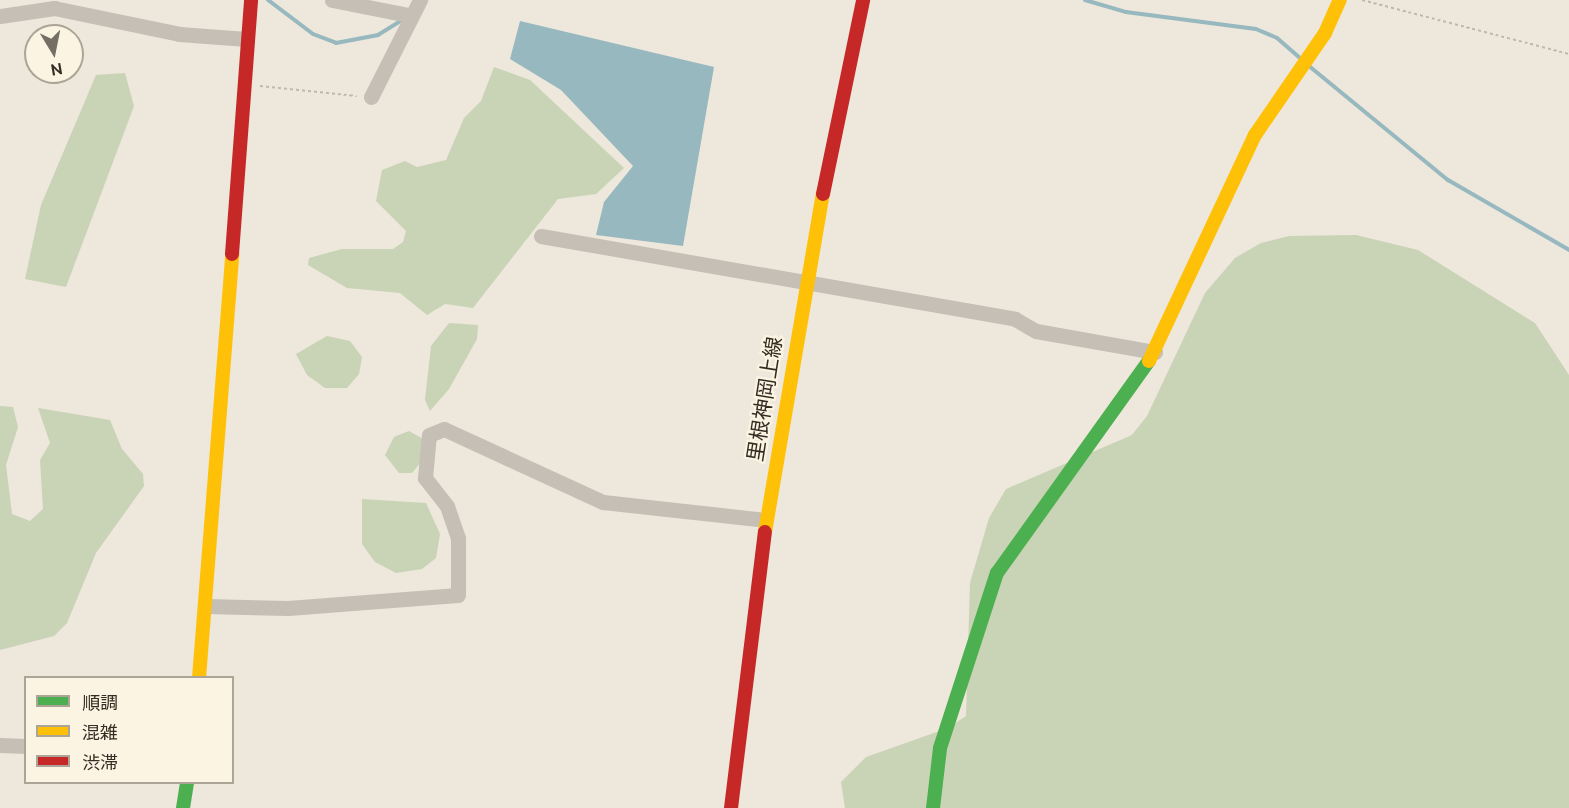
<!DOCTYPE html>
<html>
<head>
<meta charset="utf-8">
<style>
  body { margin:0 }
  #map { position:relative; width:1569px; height:808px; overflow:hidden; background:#ede7dc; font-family:Ubuntu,"Noto Sans JP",sans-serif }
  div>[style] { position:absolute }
  .green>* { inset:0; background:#c9d3b5 }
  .water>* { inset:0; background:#97b8bf }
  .stream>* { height:4px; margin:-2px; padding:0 2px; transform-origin:2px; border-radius:2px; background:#97b8bf }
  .path>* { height:2px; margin-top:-1px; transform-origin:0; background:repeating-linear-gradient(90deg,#beb8ae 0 3px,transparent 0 6px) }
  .street>* { height:15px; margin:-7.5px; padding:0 7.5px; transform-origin:7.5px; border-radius:7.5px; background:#c5bfb6 }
  .fast>* { height:14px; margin:-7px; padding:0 7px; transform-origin:7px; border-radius:7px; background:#4caf50 }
  .slow>* { height:14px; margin:-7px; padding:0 7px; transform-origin:7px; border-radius:7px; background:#ffc107 }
  .jam>* { height:14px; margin:-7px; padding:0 7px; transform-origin:7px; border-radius:7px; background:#c62828 }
  span { translate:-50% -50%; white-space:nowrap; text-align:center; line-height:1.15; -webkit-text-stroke:4.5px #fbf4e2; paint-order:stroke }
  .street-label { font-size:21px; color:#352d24 }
  .legend { position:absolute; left:24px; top:676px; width:210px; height:108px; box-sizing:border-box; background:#fbf4e2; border:2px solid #aca496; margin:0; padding:8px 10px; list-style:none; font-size:18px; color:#352d24 }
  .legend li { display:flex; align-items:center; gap:12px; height:30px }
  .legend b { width:30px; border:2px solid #aca496 }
  .north { position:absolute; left:24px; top:24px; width:60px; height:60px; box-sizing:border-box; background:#fbf4e2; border:2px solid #aca496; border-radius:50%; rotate:170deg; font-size:16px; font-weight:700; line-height:24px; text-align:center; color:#352d24 }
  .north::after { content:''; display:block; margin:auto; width:21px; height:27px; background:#756e64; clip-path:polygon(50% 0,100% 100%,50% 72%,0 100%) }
</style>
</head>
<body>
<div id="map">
  <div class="green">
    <div style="clip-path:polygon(494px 67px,530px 80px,624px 168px,596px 194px,558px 199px,473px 308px,445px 304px,427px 315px,400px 293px,347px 288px,308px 265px,309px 258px,342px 249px,393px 249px,403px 242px,406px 231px,376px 201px,382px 170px,405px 161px,417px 167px,446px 160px,464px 118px,481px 101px)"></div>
    <div style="clip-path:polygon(125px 73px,134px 106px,66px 287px,25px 279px,41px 205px,96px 75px)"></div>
    <div style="clip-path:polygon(1356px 235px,1418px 250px,1535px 323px,1569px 375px,1569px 808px,845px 808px,841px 782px,866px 757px,948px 728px,966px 716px,970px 583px,989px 518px,1006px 489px,1132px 435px,1147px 416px,1205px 293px,1235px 258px,1261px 243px,1289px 236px)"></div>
    <div style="clip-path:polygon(449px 323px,478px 325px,477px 339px,449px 389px,430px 411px,425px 400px,431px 346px)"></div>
    <div style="clip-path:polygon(327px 336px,350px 341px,362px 357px,359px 374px,347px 388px,325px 388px,307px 375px,296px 354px)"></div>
    <div style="clip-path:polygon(0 406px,13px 407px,18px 427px,6px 465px,12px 514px,30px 521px,43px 509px,40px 460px,50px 443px,38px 408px,110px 420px,122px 449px,143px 474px,144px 486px,96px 553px,67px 623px,54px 636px,0 650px)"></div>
    <div style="clip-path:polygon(409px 431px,423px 439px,429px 452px,412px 473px,399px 473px,385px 455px,394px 437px)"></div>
    <div style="clip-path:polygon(362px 499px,426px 503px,440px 534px,436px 558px,422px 569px,396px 573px,375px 562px,362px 544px)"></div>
  </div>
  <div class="water">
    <div style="clip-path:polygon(520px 21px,714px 67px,683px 246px,596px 235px,604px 202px,633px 166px,561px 90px,510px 59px)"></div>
  </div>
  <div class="stream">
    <div style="left:268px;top:0;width:56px;rotate:37.1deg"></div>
    <div style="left:313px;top:34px;width:25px;rotate:21deg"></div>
    <div style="left:336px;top:43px;width:43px;rotate:-10.8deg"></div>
    <div style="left:378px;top:35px;width:31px;rotate:-32deg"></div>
    <div style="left:1085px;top:0;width:43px;rotate:16.3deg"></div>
    <div style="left:1126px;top:12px;width:131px;rotate:7.5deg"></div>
    <div style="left:1256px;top:29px;width:23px;rotate:23deg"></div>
    <div style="left:1277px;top:38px;width:32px;rotate:41deg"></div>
    <div style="left:1309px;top:66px;width:180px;rotate:39.4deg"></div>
    <div style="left:1448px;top:180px;width:140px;rotate:30deg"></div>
  </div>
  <div class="path">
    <div style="left:1362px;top:0;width:214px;rotate:14.6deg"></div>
    <div style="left:260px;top:86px;width:97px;rotate:5.9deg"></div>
  </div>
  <div class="street">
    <div style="left:332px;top:0;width:77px;rotate:11.2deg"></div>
    <div style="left:0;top:16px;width:55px;rotate:-8.4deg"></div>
    <div style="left:54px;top:8px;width:128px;rotate:11.7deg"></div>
    <div style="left:179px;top:34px;width:68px;rotate:4.2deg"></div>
    <div style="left:371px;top:97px;width:109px;rotate:-63.2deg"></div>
    <div style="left:541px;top:236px;width:481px;rotate:9.9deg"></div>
    <div style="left:1015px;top:319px;width:24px;rotate:30deg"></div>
    <div style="left:1036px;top:331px;width:121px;rotate:10deg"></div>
    <div style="left:206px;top:606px;width:82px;rotate:1.4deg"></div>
    <div style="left:288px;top:608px;width:170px;rotate:-4.4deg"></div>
    <div style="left:458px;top:595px;width:57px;rotate:-90deg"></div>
    <div style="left:458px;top:538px;width:34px;rotate:-109deg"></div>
    <div style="left:447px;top:506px;width:36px;rotate:-128deg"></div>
    <div style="left:425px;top:478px;width:43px;rotate:-84.7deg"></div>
    <div style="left:429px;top:435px;width:16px;rotate:-22deg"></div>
    <div style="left:444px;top:429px;width:175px;rotate:24.7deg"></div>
    <div style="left:603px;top:502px;width:164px;rotate:6.3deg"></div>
    <div style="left:0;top:745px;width:26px;rotate:2deg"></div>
  </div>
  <div class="fast">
    <div style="left:183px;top:808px;width:26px;rotate:-81deg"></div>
    <div style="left:933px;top:808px;width:60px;rotate:-83.3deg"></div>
    <div style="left:940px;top:748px;width:184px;rotate:-72deg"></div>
    <div style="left:997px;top:573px;width:261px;rotate:-54.4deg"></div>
  </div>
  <div class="slow">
    <div style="left:1149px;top:361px;width:250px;rotate:-64.9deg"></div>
    <div style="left:1255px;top:135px;width:124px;rotate:-55.5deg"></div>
    <div style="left:1325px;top:33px;width:36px;rotate:-66deg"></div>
    <div style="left:765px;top:532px;width:343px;rotate:-80.3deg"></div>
    <div style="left:199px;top:678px;width:425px;rotate:-85.5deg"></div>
  </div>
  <div class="jam">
    <div style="left:823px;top:194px;width:198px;rotate:-78.3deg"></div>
    <div style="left:232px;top:254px;width:255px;rotate:-85.7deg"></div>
    <div style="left:731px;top:808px;width:278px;rotate:-83deg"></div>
  </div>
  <div class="street-label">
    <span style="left:764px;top:399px;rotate:-81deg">里根神岡上線</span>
  </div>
  <ul class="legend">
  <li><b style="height:8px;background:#4caf50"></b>順調</li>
  <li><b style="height:8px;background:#ffc107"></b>混雑</li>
  <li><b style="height:8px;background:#c62828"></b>渋滞</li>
  </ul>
  <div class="north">N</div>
</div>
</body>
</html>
